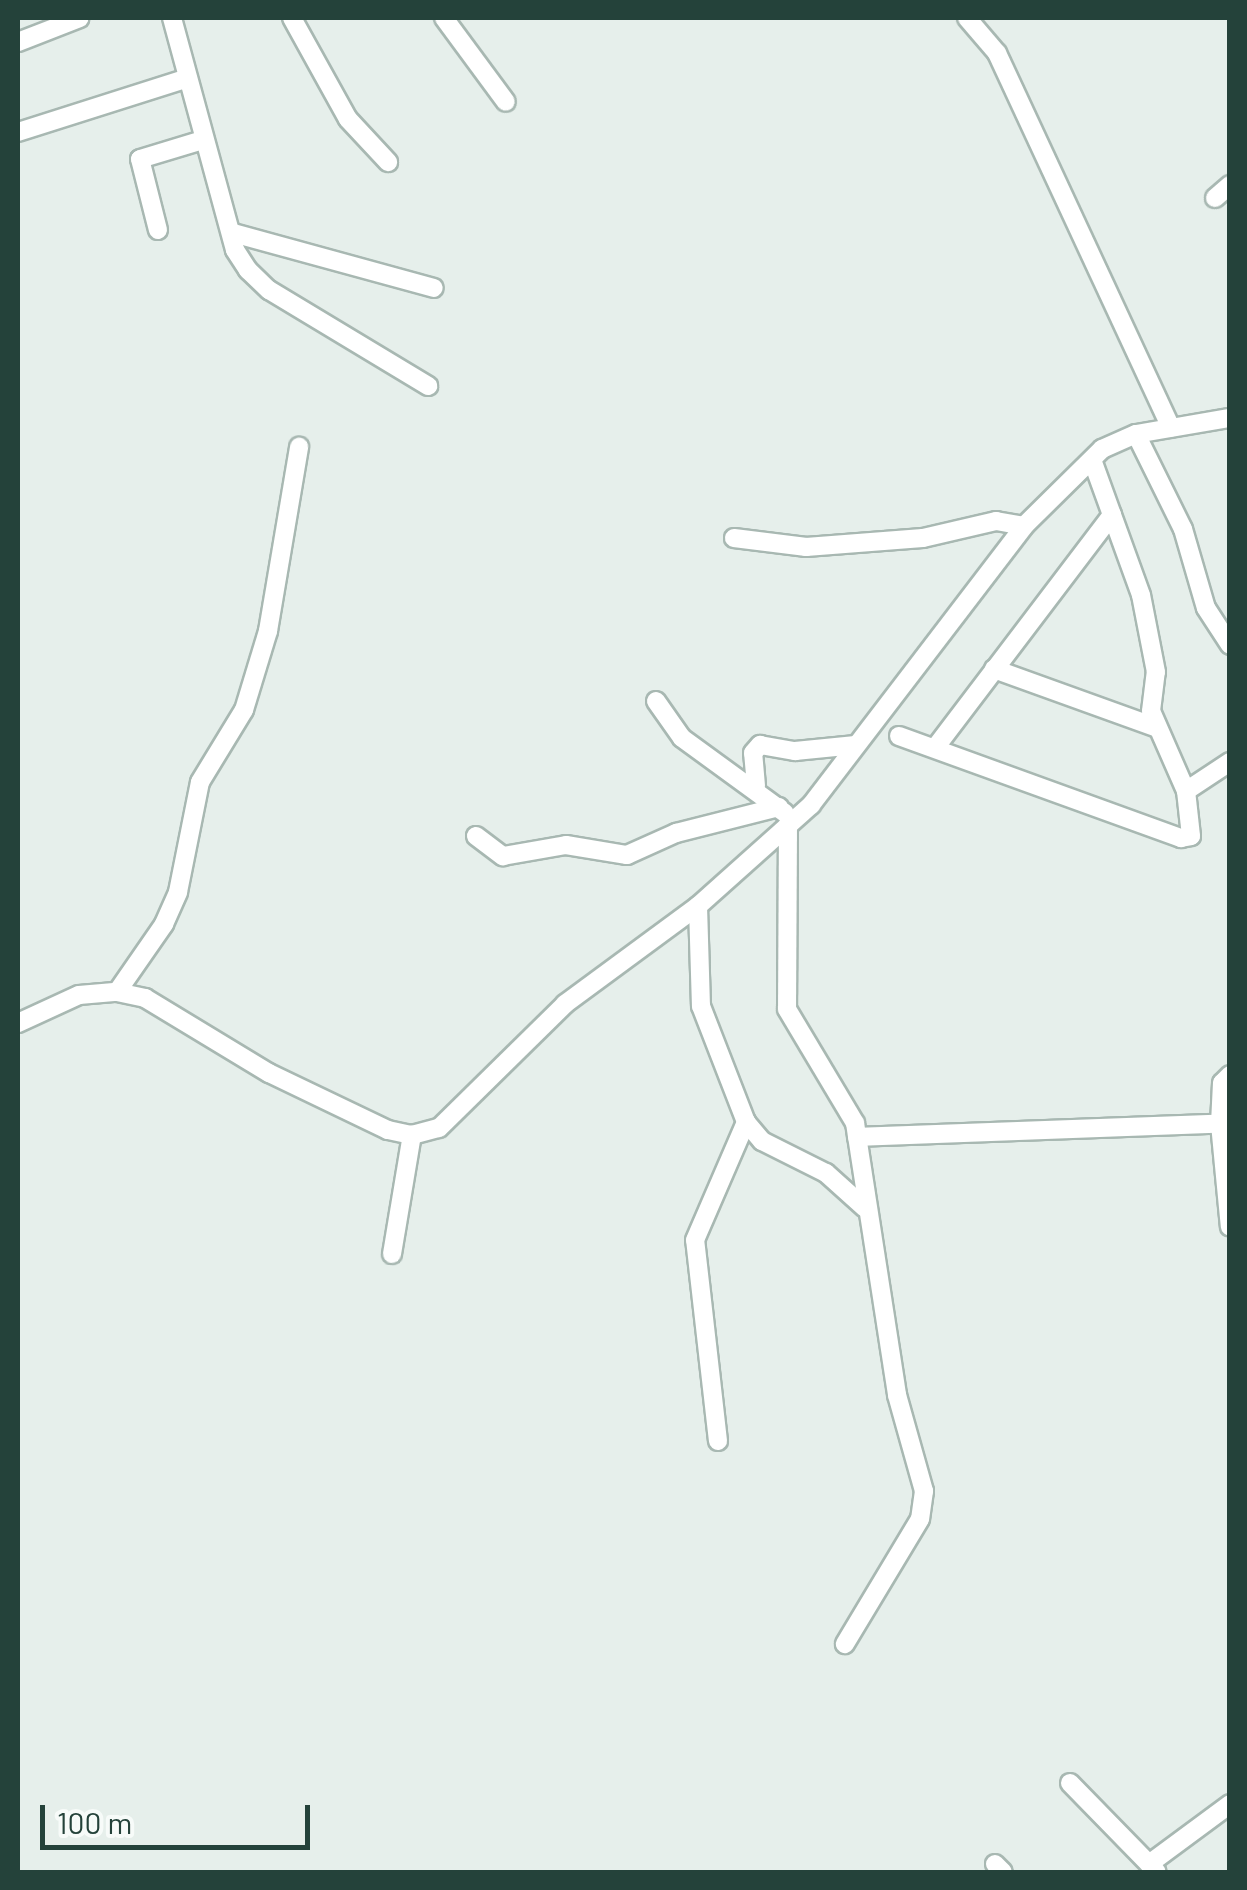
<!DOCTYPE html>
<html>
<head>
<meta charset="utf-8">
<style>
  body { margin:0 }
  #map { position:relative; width:1247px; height:1890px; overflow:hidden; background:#e6efeb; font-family:Barlow,sans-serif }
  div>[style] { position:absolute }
  .roads { filter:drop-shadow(2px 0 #a8b8b2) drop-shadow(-2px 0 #a8b8b2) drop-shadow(0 2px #a8b8b2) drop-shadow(0 -2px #a8b8b2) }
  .minor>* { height:18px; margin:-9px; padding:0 9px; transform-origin:9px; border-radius:9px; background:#fff }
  span { translate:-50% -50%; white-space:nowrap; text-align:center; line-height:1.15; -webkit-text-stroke:8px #f7fbf9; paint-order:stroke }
  .frame { position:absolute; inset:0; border:20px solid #24423a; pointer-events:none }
  .scale { position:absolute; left:40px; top:1805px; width:270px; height:45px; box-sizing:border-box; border:5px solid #24423a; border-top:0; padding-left:12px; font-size:30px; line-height:35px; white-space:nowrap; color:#24423a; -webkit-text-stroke:8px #f7fbf9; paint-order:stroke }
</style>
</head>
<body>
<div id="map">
  <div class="roads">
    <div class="minor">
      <div style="left:172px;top:18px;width:240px;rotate:74.8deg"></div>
      <div style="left:235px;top:250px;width:24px;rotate:57deg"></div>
      <div style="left:248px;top:270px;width:29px;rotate:44deg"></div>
      <div style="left:269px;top:290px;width:186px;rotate:31.1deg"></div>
      <div style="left:292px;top:18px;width:115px;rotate:61deg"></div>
      <div style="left:348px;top:119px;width:59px;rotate:47.1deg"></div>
      <div style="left:444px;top:18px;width:104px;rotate:53.6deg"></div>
      <div style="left:967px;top:18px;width:46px;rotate:49.4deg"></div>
      <div style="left:997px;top:53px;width:413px;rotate:65.1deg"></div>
      <div style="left:18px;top:42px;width:66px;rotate:-21.2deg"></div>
      <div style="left:18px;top:132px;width:178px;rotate:-17.6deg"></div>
      <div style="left:1215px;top:198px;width:20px;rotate:-41deg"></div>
      <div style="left:158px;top:230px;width:73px;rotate:-104.2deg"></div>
      <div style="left:140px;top:159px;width:66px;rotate:-16.8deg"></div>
      <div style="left:233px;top:233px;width:208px;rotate:15.3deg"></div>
      <div style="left:1136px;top:434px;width:106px;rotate:63.7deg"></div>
      <div style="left:1183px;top:529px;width:82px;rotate:73.8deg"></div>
      <div style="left:1206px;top:608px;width:44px;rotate:57deg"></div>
      <div style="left:734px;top:538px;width:73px;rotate:7.1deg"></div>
      <div style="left:806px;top:547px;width:117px;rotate:-4.4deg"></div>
      <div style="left:923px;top:538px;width:75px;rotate:-13.1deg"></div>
      <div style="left:996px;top:521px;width:28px;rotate:10deg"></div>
      <div style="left:994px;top:669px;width:174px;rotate:19.8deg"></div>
      <div style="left:656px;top:701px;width:45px;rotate:54.9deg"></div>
      <div style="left:682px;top:738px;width:127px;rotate:36.1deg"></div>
      <div style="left:899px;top:736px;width:300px;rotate:19.9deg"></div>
      <div style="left:1181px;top:838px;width:10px;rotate:-11deg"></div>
      <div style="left:1191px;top:836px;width:45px;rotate:-96.3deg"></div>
      <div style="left:1186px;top:791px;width:87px;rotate:-113.6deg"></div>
      <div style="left:1151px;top:711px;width:39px;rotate:-83deg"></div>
      <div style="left:1156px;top:672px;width:78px;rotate:-101deg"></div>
      <div style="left:1141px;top:595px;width:144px;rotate:-109.9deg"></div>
      <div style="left:935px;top:748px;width:293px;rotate:-52.8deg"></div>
      <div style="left:756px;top:786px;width:33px;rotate:-95deg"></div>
      <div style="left:753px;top:753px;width:11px;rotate:-49deg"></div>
      <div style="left:760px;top:745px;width:36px;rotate:10deg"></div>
      <div style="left:795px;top:751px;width:61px;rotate:-5.6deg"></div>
      <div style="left:1186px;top:791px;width:53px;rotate:-33.4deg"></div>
      <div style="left:788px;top:824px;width:185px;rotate:90.3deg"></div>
      <div style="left:787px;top:1009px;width:133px;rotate:59.2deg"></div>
      <div style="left:855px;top:1123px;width:275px;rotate:81.2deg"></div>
      <div style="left:897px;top:1395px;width:100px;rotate:74.3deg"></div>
      <div style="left:924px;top:1491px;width:28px;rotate:98deg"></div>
      <div style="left:920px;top:1519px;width:146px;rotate:121deg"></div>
      <div style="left:476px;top:836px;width:34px;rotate:37deg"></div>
      <div style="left:503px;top:856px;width:64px;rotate:-9.9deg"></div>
      <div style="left:566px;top:845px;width:62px;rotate:9.3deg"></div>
      <div style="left:627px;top:855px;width:54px;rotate:-24.2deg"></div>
      <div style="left:676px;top:833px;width:106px;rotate:-14.2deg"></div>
      <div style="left:698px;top:906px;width:100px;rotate:88.3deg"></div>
      <div style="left:701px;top:1006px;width:124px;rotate:68.8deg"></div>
      <div style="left:746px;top:1122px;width:25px;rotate:50deg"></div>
      <div style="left:762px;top:1141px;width:72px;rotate:26.6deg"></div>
      <div style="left:826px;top:1173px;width:52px;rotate:41.9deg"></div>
      <div style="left:117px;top:992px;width:83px;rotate:-55.3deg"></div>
      <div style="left:164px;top:924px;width:35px;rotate:-66deg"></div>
      <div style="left:178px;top:892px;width:112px;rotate:-78.7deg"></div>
      <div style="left:200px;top:782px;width:84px;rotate:-58.6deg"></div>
      <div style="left:244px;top:710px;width:83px;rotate:-73.1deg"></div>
      <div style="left:268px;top:631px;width:187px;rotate:-80.4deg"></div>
      <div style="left:18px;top:1023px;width:67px;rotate:-24.7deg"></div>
      <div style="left:79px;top:995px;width:38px;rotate:-5deg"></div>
      <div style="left:117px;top:992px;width:29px;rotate:12deg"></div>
      <div style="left:145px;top:998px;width:145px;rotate:31.2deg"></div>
      <div style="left:269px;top:1073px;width:132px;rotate:25.6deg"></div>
      <div style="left:388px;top:1130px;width:25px;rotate:12deg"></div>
      <div style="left:412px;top:1135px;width:28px;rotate:-15deg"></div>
      <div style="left:439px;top:1128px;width:177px;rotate:-44.5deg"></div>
      <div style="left:565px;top:1004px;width:165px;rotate:-36.4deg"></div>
      <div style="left:698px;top:906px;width:152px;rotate:-41.8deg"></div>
      <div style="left:811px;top:805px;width:351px;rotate:-52.6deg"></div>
      <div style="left:1024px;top:526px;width:110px;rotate:-44.6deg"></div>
      <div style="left:1102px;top:449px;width:37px;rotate:-24deg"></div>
      <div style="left:1136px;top:434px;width:95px;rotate:-9.7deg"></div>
      <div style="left:1230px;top:1075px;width:11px;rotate:135deg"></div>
      <div style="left:1222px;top:1083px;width:41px;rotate:92.8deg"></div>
      <div style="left:1220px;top:1124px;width:103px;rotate:84.5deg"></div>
      <div style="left:857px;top:1137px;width:363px;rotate:-2.1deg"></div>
      <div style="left:392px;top:1254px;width:121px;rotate:-80.5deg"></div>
      <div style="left:718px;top:1441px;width:202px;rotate:-96.5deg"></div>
      <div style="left:695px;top:1240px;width:129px;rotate:-66.6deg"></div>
      <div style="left:1070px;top:1783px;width:124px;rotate:45.7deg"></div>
      <div style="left:995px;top:1864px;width:11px;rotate:45deg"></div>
      <div style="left:1149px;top:1864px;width:101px;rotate:-36.5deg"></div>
    </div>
  </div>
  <div class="frame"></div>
  <div class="scale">100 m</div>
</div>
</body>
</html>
